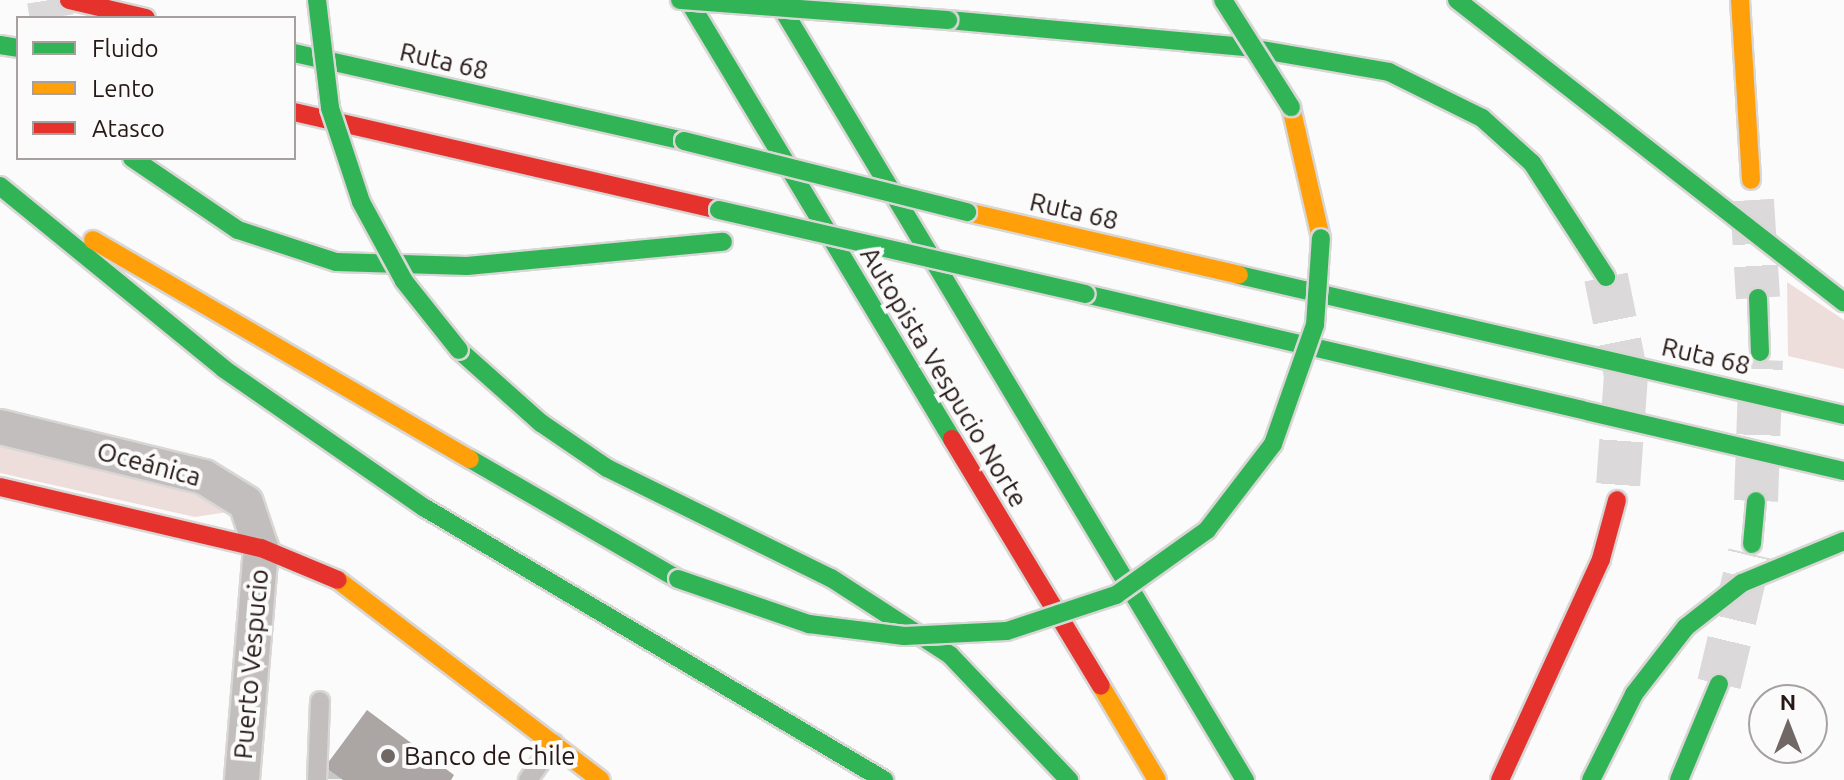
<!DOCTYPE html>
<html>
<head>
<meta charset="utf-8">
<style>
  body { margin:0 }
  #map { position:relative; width:1844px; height:780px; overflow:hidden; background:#fbfbfb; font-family:Ubuntu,sans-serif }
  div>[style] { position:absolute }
  .green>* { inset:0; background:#eededb }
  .shadow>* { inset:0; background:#0003 }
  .building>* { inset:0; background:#aba5a4 }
  .secondary-tunnel>* { height:44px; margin-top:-22px; transform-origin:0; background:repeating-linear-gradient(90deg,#dbd9d9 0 44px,transparent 0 66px) }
  .highway-tunnel>* { height:44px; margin-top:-22px; transform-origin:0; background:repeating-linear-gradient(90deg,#dbd9d9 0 44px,transparent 0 66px) }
  .roads { filter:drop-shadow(2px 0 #d9d7d6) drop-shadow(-2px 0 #d9d7d6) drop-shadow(0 2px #d9d7d6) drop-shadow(0 -2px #d9d7d6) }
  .lane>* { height:18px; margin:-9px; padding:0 9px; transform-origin:9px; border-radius:9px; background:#c2bebd }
  .street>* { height:34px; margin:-17px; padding:0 17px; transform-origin:17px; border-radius:17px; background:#c2bebd }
  .fast>* { height:18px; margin:-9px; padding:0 9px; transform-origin:9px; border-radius:9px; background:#30b455 }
  .slow>* { height:18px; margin:-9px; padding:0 9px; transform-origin:9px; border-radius:9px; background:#ff9f0a }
  .jam>* { height:18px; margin:-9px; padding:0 9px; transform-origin:9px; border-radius:9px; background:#e5322d }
  .bridges { filter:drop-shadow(2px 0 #d9d7d6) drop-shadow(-2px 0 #d9d7d6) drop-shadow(0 2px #d9d7d6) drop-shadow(0 -2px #d9d7d6) }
  .fast-bridge>* { height:18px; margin:-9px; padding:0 9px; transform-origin:9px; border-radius:9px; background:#30b455 }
  .dots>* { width:22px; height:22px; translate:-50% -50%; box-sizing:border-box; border:4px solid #fbfbfb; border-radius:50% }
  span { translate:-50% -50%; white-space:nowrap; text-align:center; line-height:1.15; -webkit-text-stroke:8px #fbfbfb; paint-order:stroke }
  .street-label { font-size:26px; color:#271916 }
  .poi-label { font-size:26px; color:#271916 }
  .left { translate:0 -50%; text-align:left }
  .legend { position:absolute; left:16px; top:16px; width:280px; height:144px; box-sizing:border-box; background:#fbfbfb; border:2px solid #a6a19f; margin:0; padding:10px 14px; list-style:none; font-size:24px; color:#271916 }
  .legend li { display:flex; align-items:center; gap:16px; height:40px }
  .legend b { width:40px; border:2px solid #a6a19f }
  .north { position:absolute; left:1748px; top:684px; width:80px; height:80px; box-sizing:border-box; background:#fbfbfb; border:2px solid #a6a19f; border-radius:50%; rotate:0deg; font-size:22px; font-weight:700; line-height:32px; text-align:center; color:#271916 }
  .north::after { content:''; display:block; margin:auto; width:28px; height:36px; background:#716866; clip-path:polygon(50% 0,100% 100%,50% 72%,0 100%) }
</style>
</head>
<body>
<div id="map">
  <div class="green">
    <div style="clip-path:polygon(1787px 282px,1844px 320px,1844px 369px,1788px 356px)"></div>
    <div style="clip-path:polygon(0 416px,247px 509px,195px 517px,0 473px)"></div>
  </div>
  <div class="shadow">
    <div style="clip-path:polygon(367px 713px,448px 780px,315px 779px)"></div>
  </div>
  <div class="building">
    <div style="clip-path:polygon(367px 710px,454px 775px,451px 780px,343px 780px,325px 767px)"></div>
  </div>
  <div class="secondary-tunnel">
    <div style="left:1752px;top:200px;width:98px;rotate:86.5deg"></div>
    <div style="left:1756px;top:501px;width:141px;rotate:-88deg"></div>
    <div style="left:1719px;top:684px;width:134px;rotate:-76.6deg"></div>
  </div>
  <div class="highway-tunnel">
    <div style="left:49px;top:0;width:18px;rotate:81deg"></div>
    <div style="left:1606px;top:277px;width:100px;rotate:78.5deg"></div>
    <div style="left:1626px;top:375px;width:125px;rotate:94.1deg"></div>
  </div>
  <div class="roads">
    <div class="lane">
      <div style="left:317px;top:780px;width:79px;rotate:-87.8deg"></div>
      <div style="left:528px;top:780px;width:45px;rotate:-54.9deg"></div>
    </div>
    <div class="street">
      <div style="left:0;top:427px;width:210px;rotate:13.8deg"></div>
      <div style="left:204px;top:477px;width:49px;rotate:31.8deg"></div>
      <div style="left:246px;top:503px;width:47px;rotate:71.6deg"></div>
      <div style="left:261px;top:548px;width:233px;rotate:94.7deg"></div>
    </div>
    <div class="fast">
      <div style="left:688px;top:0;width:512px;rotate:58.98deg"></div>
      <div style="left:777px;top:0;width:910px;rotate:59.04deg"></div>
      <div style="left:1457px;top:0;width:491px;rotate:38deg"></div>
      <div style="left:948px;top:20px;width:298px;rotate:5.2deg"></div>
      <div style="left:1245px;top:47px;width:146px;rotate:9.8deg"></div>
      <div style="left:1389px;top:72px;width:104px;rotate:26.3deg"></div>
      <div style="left:1482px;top:118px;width:67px;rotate:42deg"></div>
      <div style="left:1532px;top:163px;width:136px;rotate:57deg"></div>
      <div style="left:0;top:45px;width:18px;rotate:9deg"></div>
      <div style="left:294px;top:53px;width:400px;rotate:12.7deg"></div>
      <div style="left:132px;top:158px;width:128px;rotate:34.2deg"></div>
      <div style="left:238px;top:230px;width:103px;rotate:18.1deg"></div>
      <div style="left:336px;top:262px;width:131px;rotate:1.7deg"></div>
      <div style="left:467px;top:266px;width:257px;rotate:-5.4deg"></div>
      <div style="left:0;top:186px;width:289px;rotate:39.2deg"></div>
      <div style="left:224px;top:369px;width:244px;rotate:34.7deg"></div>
      <div style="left:425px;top:508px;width:534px;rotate:30.65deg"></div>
      <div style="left:1239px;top:275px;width:621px;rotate:13.03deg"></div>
      <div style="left:1085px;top:294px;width:779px;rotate:13.13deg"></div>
      <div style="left:1758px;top:298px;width:54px;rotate:87.9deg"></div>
      <div style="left:459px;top:350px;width:110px;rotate:41.7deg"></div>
      <div style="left:541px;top:423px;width:80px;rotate:34.3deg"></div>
      <div style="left:607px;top:468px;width:250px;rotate:26.2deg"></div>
      <div style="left:831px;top:578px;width:142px;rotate:32.9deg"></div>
      <div style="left:950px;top:655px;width:173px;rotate:46.4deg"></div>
      <div style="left:470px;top:459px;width:240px;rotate:30deg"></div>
      <div style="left:1752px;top:544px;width:43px;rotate:-84.7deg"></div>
      <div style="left:1591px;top:780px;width:96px;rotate:-63.4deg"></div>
      <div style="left:1634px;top:694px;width:85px;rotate:-52.2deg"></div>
      <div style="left:1686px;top:627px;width:71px;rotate:-38.2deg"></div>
      <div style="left:1742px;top:583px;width:110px;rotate:-22.4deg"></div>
      <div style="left:1679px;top:780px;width:104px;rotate:-67.4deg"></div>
    </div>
    <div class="slow">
      <div style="left:1740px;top:0;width:180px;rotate:86.5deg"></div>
      <div style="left:1291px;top:107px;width:134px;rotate:77.1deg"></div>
      <div style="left:967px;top:212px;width:279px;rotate:13deg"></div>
      <div style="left:93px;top:240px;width:436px;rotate:30.2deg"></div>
      <div style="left:338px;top:580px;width:330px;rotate:37.3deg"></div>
      <div style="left:1101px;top:686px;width:109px;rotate:59.2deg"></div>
    </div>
    <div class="jam">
      <div style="left:69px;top:0;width:79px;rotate:13.2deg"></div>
      <div style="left:294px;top:112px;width:436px;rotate:13deg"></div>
      <div style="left:952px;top:439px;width:288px;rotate:58.9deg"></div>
      <div style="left:0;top:487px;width:268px;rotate:13.2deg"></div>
      <div style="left:261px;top:548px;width:83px;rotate:22.6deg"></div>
      <div style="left:1500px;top:780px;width:243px;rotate:-65.4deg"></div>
      <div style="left:1601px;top:559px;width:61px;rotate:-74.8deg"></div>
    </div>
  </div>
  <div class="bridges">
    <div class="fast-bridge">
      <div style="left:317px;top:0;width:109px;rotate:83.1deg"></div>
      <div style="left:330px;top:108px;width:99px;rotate:71.7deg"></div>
      <div style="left:361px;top:202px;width:90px;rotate:61.4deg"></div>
      <div style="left:404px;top:281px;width:88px;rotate:51.4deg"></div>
      <div style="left:680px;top:0;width:269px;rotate:4.3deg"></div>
      <div style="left:1223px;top:0;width:127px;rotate:57.6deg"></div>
      <div style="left:684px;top:141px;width:292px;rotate:14.1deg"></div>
      <div style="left:719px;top:210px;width:376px;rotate:12.9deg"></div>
      <div style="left:678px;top:579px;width:139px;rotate:19deg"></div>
      <div style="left:809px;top:624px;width:96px;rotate:7.2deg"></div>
      <div style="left:904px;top:636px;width:103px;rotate:-2.8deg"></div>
      <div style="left:1007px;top:631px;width:115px;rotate:-18.3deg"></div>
      <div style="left:1116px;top:595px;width:112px;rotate:-35.5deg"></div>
      <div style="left:1207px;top:530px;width:108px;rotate:-52.5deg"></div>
      <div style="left:1273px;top:444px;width:126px;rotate:-70.6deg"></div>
      <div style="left:1315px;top:325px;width:87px;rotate:-86.1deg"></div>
    </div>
  </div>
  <div class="dots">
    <div style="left:388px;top:756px;background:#716866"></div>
  </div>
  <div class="street-label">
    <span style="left:444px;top:61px;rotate:13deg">Ruta 68</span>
    <span style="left:1074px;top:211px;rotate:13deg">Ruta 68</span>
    <span style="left:1706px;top:356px;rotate:13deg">Ruta 68</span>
    <span style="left:944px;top:377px;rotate:59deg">Autopista Vespucio Norte</span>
    <span style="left:149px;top:464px;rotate:15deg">Oceánica</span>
    <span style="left:251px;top:664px;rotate:-85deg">Puerto Vespucio</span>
  </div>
  <div class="poi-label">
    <span class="left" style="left:404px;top:756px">Banco de Chile</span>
  </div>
  <ul class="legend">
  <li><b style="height:10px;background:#30b455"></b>Fluido</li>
  <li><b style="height:10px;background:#ff9f0a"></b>Lento</li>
  <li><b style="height:10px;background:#e5322d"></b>Atasco</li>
  </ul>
  <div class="north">N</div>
</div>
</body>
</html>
